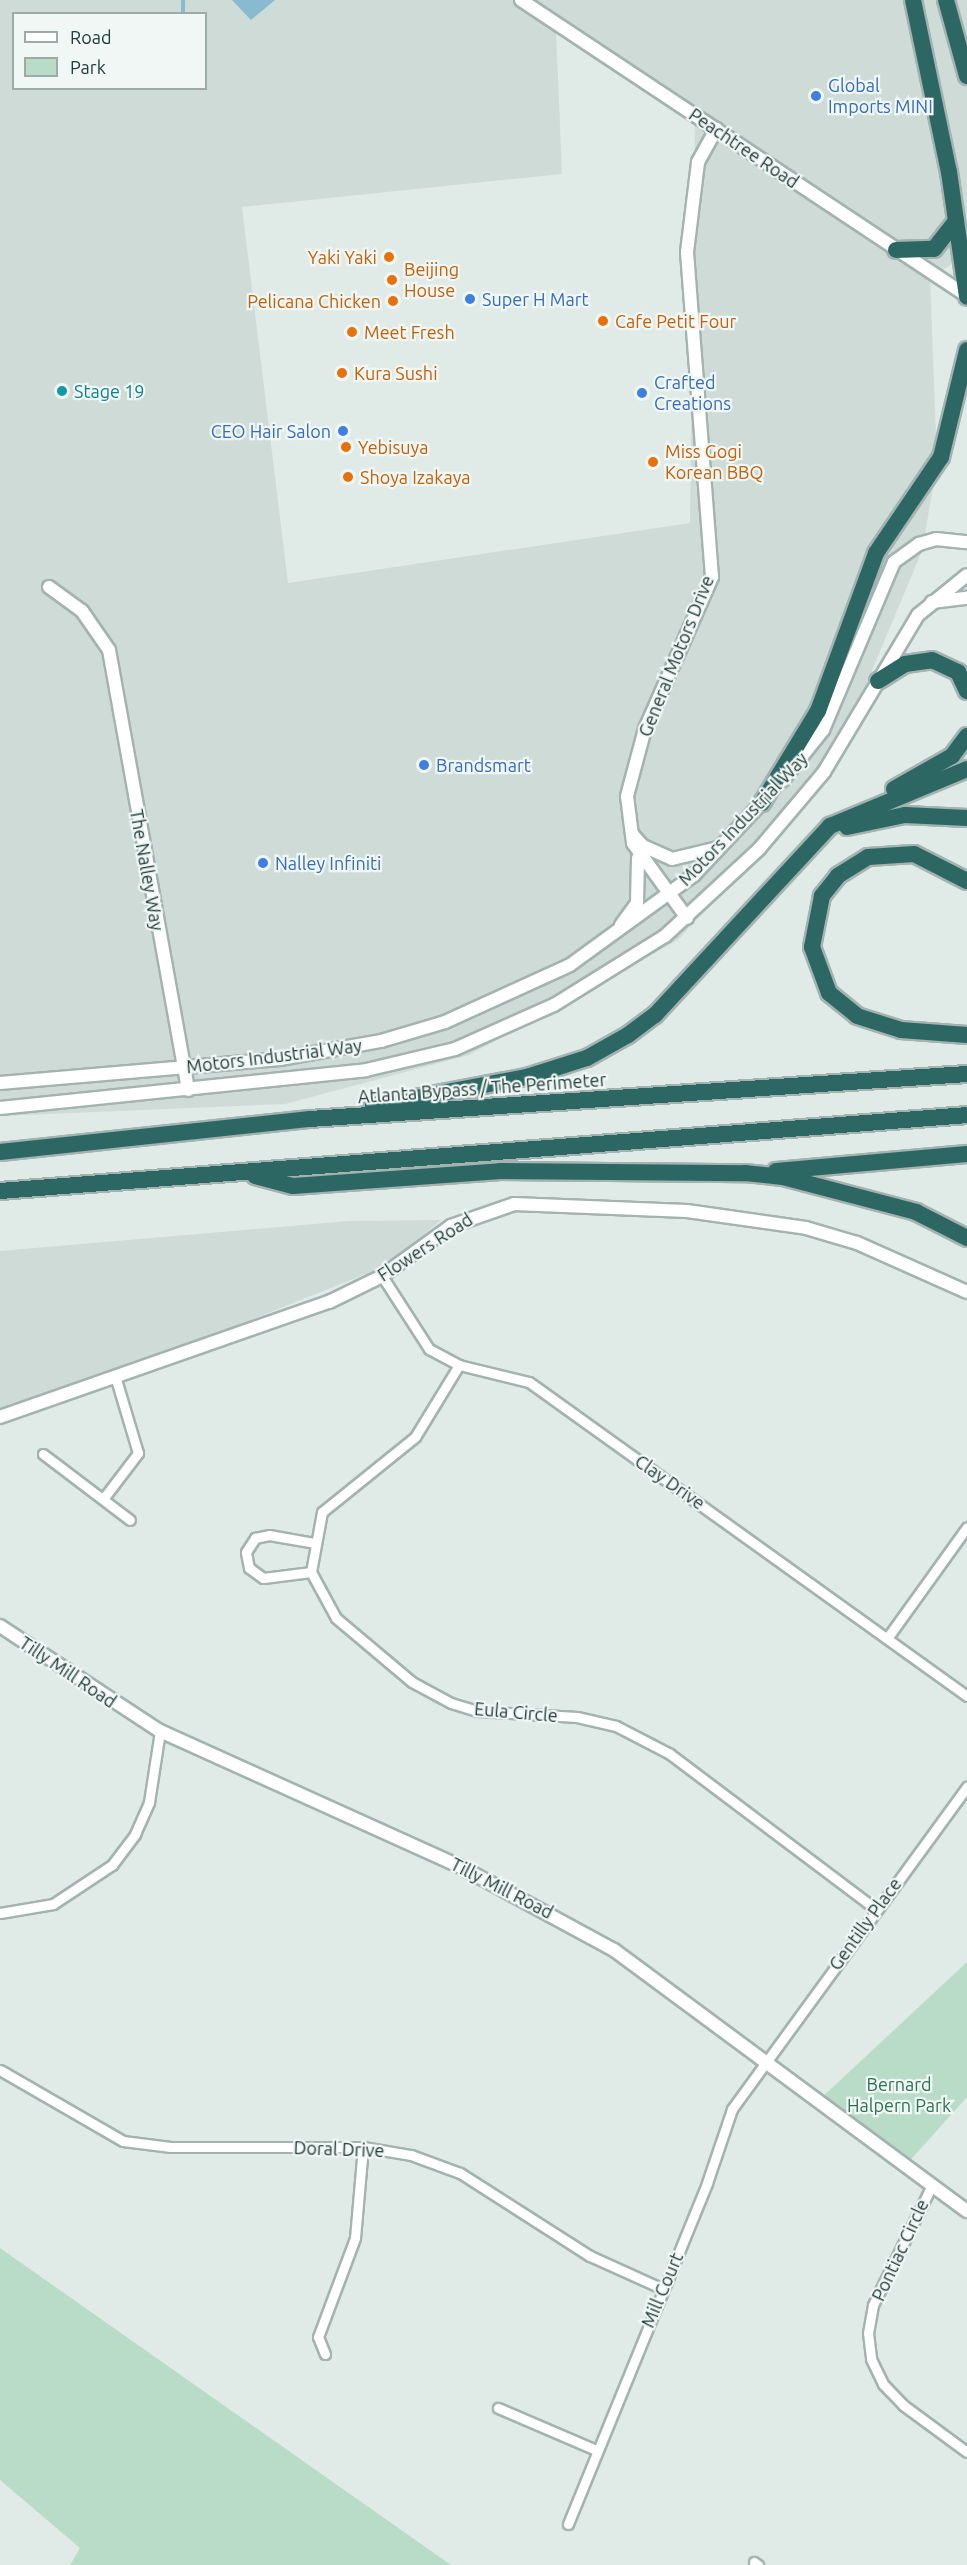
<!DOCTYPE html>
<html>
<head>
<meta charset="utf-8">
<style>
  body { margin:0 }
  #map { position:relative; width:967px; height:2565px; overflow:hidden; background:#e0ebe8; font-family:Ubuntu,sans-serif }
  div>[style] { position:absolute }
  .built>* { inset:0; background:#cedbd7 }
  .green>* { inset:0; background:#b9dcc8 }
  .water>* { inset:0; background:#88bad0 }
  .stream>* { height:4px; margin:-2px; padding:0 2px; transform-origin:2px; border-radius:2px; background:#88bad0 }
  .roads { filter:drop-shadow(2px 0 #a3b3b0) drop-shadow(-2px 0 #a3b3b0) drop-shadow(0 2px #a3b3b0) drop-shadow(0 -2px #a3b3b0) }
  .street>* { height:9px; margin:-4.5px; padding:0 4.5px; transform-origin:4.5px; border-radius:4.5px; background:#fff }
  .secondary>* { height:12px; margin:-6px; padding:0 6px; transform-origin:6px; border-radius:6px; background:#fff }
  .highway>* { height:16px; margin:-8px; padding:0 8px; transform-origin:8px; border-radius:8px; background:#2d6764 }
  .dots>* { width:16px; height:16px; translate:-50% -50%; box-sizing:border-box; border:3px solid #f0f7f5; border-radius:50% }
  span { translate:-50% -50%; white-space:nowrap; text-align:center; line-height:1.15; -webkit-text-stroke:4.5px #f0f7f5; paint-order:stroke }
  .shop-label { font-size:18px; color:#366cbe }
  .left { translate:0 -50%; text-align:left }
  .right { translate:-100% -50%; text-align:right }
  .street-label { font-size:18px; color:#213b38 }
  .food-label { font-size:18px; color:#c56008 }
  .culture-label { font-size:18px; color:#0d838f }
  .park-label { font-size:18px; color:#2c7151 }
  .legend { position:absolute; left:12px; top:12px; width:195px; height:78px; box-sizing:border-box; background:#f0f7f5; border:2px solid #9daca9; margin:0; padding:8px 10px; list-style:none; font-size:18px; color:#213b38 }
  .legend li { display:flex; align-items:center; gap:12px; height:30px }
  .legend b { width:30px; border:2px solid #9daca9 }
</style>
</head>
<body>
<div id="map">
  <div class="built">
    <div style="clip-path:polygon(evenodd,0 0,967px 0,967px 254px,930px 278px,937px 464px,922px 551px,855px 711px,795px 811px,678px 940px,469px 1055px,285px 1104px,0 1116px,0 0,14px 14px,206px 14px,206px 88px,14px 88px,14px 14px,0 0,556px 31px,695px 123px,690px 523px,288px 583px,242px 207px,562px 174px,556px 31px)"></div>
    <div style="clip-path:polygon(441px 1220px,388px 1265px,44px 1403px,0 1413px,0 1251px,349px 1221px)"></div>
  </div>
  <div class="green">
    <div style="clip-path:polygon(967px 1962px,967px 2097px,906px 2165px,818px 2101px)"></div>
    <div style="clip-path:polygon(0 2248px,451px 2565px,70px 2565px,80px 2548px,0 2480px)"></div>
  </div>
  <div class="water">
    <div style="clip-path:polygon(232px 0,275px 0,251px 20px)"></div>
  </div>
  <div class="stream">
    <div style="left:183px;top:14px;width:14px;rotate:-90deg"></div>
  </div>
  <div class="roads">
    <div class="street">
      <div style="left:382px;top:1276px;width:87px;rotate:57.2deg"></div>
      <div style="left:429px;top:1349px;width:34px;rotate:28deg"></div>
      <div style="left:459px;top:1365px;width:72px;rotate:13.7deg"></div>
      <div style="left:529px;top:1382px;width:539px;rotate:35.64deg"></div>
      <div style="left:459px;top:1365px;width:84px;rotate:121.4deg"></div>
      <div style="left:415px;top:1437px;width:119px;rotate:141.1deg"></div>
      <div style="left:322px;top:1512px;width:61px;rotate:100.4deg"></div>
      <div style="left:311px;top:1572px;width:52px;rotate:61.5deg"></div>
      <div style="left:336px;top:1618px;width:99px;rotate:40.1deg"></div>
      <div style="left:412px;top:1682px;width:44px;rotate:28.3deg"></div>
      <div style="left:451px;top:1703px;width:27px;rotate:17deg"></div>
      <div style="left:477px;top:1711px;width:100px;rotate:3.4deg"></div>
      <div style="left:577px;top:1717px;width:40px;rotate:13deg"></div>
      <div style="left:616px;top:1726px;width:61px;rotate:27.4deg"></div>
      <div style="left:670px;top:1754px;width:258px;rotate:37deg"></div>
      <div style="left:43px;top:1454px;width:109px;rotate:37.2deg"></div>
      <div style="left:103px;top:1499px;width:58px;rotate:-52.7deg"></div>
      <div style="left:138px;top:1453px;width:77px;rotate:-106.6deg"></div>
      <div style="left:311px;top:1572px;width:48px;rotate:172.9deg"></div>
      <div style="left:263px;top:1578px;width:17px;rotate:-144deg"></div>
      <div style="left:249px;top:1568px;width:16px;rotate:-101deg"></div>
      <div style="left:246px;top:1552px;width:17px;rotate:-57deg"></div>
      <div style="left:255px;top:1538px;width:14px;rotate:-12deg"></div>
      <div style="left:269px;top:1535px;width:47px;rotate:9.9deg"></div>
      <div style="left:888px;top:1637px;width:135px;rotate:-54.3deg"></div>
      <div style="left:0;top:1913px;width:54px;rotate:-9.6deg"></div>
      <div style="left:53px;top:1904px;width:71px;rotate:-33.5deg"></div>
      <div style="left:112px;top:1865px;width:39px;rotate:-53deg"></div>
      <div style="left:135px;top:1834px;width:35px;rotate:-66deg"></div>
      <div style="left:149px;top:1802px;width:72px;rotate:-81.2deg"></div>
      <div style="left:0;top:2070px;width:142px;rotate:30deg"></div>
      <div style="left:123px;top:2141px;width:48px;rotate:7.1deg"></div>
      <div style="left:171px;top:2147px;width:192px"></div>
      <div style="left:363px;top:2147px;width:49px;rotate:9.5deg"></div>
      <div style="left:411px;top:2155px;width:52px;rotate:20.2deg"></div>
      <div style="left:460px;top:2173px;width:154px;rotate:32.6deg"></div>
      <div style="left:590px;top:2256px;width:80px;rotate:24.3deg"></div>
      <div style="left:932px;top:2185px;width:134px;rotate:116.2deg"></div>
      <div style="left:873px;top:2305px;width:28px;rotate:100deg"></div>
      <div style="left:868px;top:2333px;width:26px;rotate:83deg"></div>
      <div style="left:871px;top:2359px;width:28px;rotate:64deg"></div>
      <div style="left:883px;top:2384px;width:29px;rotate:46deg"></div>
      <div style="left:903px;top:2405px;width:79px;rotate:36.3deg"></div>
      <div style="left:325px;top:2354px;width:18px;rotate:-112deg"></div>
      <div style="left:318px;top:2337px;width:106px;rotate:-69.5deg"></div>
      <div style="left:355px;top:2238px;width:91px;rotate:-85deg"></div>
      <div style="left:498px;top:2408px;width:107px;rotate:23.2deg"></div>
      <div style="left:568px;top:2524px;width:368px;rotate:-67.8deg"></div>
      <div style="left:707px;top:2183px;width:78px;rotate:-71.3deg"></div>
      <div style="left:732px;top:2109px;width:399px;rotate:-53.9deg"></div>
      <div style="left:754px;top:2562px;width:5px;rotate:37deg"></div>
    </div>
    <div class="secondary">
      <div style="left:521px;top:0;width:535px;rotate:33.57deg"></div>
      <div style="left:49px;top:587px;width:41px;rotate:36deg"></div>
      <div style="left:82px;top:611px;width:47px;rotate:55.3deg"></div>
      <div style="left:109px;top:650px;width:447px;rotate:79.8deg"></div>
      <div style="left:932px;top:602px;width:35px;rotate:-7deg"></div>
      <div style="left:782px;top:781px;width:65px;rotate:-51.2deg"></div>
      <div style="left:823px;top:730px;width:182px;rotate:-67.1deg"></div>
      <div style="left:894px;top:562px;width:31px;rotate:-36deg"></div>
      <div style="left:919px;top:544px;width:18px;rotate:-16deg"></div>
      <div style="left:936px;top:539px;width:31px;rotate:6deg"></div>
      <div style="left:633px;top:835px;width:15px;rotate:48deg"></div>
      <div style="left:643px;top:846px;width:32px;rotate:24deg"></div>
      <div style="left:672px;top:859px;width:47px;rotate:-13.4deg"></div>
      <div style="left:687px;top:918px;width:92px;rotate:-125.8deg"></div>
      <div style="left:633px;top:843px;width:47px;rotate:-97.3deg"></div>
      <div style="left:627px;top:796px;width:69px;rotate:-75deg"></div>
      <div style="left:645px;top:729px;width:166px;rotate:-66.2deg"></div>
      <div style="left:712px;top:577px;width:326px;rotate:-94.4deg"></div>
      <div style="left:687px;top:252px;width:91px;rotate:-83deg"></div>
      <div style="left:698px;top:162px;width:38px;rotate:-61deg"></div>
      <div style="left:621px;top:925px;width:27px;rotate:-54deg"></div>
      <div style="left:637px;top:903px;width:45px;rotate:-88.7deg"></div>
      <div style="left:0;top:1083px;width:281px;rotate:-4.9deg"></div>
      <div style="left:280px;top:1059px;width:103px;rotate:-10.1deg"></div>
      <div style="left:381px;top:1041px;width:67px;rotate:-16.5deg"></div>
      <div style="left:445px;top:1022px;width:137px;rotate:-24.5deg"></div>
      <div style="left:570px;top:965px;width:153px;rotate:-36deg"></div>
      <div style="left:694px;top:875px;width:105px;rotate:-46.9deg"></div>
      <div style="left:0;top:1108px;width:368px;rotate:-5.9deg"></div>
      <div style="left:366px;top:1070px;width:91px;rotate:-13.3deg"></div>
      <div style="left:455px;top:1049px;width:108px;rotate:-24deg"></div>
      <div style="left:554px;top:1005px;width:131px;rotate:-31.9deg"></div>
      <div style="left:665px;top:936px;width:128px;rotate:-42.8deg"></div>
      <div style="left:759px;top:849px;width:101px;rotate:-49.8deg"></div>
      <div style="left:824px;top:772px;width:183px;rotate:-59.1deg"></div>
      <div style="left:918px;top:615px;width:63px;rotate:-39.2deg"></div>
      <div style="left:0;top:1417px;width:349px;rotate:-19.3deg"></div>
      <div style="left:329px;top:1302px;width:59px;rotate:-26.1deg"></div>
      <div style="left:382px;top:1276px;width:85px;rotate:-35.9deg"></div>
      <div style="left:451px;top:1226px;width:67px;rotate:-19.2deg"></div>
      <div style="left:514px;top:1204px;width:173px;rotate:2.3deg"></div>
      <div style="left:687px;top:1211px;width:120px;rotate:8.1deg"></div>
      <div style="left:806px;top:1228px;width:53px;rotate:16.4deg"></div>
      <div style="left:857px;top:1243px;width:120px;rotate:24deg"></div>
      <div style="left:0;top:1626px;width:191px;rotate:33.3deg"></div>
      <div style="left:160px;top:1731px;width:328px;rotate:24.3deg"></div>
      <div style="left:459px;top:1866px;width:176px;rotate:28.5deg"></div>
      <div style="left:614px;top:1950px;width:439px;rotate:36.5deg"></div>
    </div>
    <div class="highway">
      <div style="left:913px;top:0;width:176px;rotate:78.2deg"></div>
      <div style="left:949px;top:172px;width:126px;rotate:81.8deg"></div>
      <div style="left:946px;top:0;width:79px;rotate:74.6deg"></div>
      <div style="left:896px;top:250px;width:38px;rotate:-2deg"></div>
      <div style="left:934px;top:249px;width:36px;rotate:-52deg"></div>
      <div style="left:878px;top:681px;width:32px;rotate:-32deg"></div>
      <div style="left:905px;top:664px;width:27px;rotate:-8deg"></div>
      <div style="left:932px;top:660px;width:29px;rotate:25deg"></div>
      <div style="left:958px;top:672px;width:21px;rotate:65deg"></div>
      <div style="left:894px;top:789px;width:67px;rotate:-29.6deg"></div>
      <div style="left:952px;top:756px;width:25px;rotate:-53deg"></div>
      <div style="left:762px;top:803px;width:108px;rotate:-58.7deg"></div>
      <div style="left:818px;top:711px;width:168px;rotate:-69.8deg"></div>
      <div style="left:876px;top:553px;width:116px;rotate:-55.9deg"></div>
      <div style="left:941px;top:457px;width:110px;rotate:-76.3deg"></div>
      <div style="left:847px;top:827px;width:59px;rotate:-11.7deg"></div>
      <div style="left:905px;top:815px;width:62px;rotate:2.8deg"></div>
      <div style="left:967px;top:881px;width:59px;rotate:-153deg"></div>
      <div style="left:914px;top:854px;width:46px;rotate:176.3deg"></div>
      <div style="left:868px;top:857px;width:36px;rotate:148deg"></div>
      <div style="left:838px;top:876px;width:26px;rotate:129deg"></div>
      <div style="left:822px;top:896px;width:52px;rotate:101.1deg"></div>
      <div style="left:812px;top:947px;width:49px;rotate:69.7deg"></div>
      <div style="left:829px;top:993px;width:36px;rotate:39deg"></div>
      <div style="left:857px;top:1016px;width:46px;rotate:17.7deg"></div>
      <div style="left:901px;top:1030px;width:66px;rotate:4.3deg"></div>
      <div style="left:373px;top:1106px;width:157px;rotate:-10.7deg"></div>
      <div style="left:527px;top:1077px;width:63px;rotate:-17.6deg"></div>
      <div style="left:587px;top:1058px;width:47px;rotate:-29.3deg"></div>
      <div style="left:628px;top:1035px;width:34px;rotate:-37deg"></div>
      <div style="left:655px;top:1015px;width:258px;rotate:-47.2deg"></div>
      <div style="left:830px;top:826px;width:148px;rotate:-22.6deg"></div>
      <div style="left:0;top:1152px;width:312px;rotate:-6.1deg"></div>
      <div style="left:310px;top:1119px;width:659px;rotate:-3.92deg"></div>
      <div style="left:776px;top:1171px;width:192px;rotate:-5.1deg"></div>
      <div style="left:255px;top:1176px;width:39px;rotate:15deg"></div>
      <div style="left:293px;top:1186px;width:208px;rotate:-4.1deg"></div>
      <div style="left:500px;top:1171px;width:245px;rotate:0.5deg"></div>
      <div style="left:745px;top:1173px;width:38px;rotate:6deg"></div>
      <div style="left:783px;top:1177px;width:138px;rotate:14.7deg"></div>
      <div style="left:916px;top:1212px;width:57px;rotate:27deg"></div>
      <div style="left:0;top:1191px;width:970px;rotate:-4.49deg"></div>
    </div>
  </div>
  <div class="dots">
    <div style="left:816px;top:96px;background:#3f7fe0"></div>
    <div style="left:389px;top:257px;background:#e8710a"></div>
    <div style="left:392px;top:280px;background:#e8710a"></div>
    <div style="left:470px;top:299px;background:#3f7fe0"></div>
    <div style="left:393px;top:301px;background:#e8710a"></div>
    <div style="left:603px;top:321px;background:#e8710a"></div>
    <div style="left:352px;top:332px;background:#e8710a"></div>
    <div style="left:342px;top:373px;background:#e8710a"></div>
    <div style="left:62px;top:391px;background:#0f9aa8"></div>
    <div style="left:642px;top:393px;background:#3f7fe0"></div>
    <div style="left:343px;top:431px;background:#3f7fe0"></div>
    <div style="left:346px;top:447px;background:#e8710a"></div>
    <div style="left:653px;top:462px;background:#e8710a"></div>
    <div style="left:348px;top:477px;background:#e8710a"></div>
    <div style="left:424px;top:765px;background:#3f7fe0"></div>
    <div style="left:263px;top:863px;background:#3f7fe0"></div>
  </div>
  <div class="shop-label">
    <span class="left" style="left:828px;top:96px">Global<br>Imports MINI</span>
    <span class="left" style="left:482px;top:299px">Super H Mart</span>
    <span class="left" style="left:654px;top:393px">Crafted<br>Creations</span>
    <span class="right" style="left:331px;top:431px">CEO Hair Salon</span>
    <span class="left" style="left:436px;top:765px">Brandsmart</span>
    <span class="left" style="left:275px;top:863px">Nalley Infiniti</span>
  </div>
  <div class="street-label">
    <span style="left:744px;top:148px;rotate:34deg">Peachtree Road</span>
    <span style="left:676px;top:656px;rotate:-68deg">General Motors Drive</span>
    <span style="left:743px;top:819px;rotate:-46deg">Motors Industrial Way</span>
    <span style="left:147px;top:870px;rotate:80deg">The Nalley Way</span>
    <span style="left:274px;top:1056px;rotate:-7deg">Motors Industrial Way</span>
    <span style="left:482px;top:1088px;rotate:-4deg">Atlanta Bypass / The Perimeter</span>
    <span style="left:425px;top:1247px;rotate:-33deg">Flowers Road</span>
    <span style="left:670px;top:1482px;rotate:35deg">Clay Drive</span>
    <span style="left:68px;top:1672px;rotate:34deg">Tilly Mill Road</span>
    <span style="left:516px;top:1712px;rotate:5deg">Eula Circle</span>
    <span style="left:502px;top:1888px;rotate:27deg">Tilly Mill Road</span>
    <span style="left:865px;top:1924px;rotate:-54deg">Gentilly Place</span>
    <span style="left:339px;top:2149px;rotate:2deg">Doral Drive</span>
    <span style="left:900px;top:2250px;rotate:-65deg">Pontiac Circle</span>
    <span style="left:662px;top:2290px;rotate:-67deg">Mill Court</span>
  </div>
  <div class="food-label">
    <span class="right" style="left:377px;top:257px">Yaki Yaki</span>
    <span class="left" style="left:404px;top:280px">Beijing<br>House</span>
    <span class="right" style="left:381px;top:301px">Pelicana Chicken</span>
    <span class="left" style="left:615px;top:321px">Cafe Petit Four</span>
    <span class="left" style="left:364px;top:332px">Meet Fresh</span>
    <span class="left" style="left:354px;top:373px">Kura Sushi</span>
    <span class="left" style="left:358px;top:447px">Yebisuya</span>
    <span class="left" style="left:665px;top:462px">Miss Gogi<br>Korean BBQ</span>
    <span class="left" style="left:360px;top:477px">Shoya Izakaya</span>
  </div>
  <div class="culture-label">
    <span class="left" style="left:74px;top:391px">Stage 19</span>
  </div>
  <div class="park-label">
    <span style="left:899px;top:2095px">Bernard<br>Halpern Park</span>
  </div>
  <ul class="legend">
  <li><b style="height:8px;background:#fff"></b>Road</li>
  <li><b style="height:16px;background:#b9dcc8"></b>Park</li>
  </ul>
</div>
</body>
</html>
